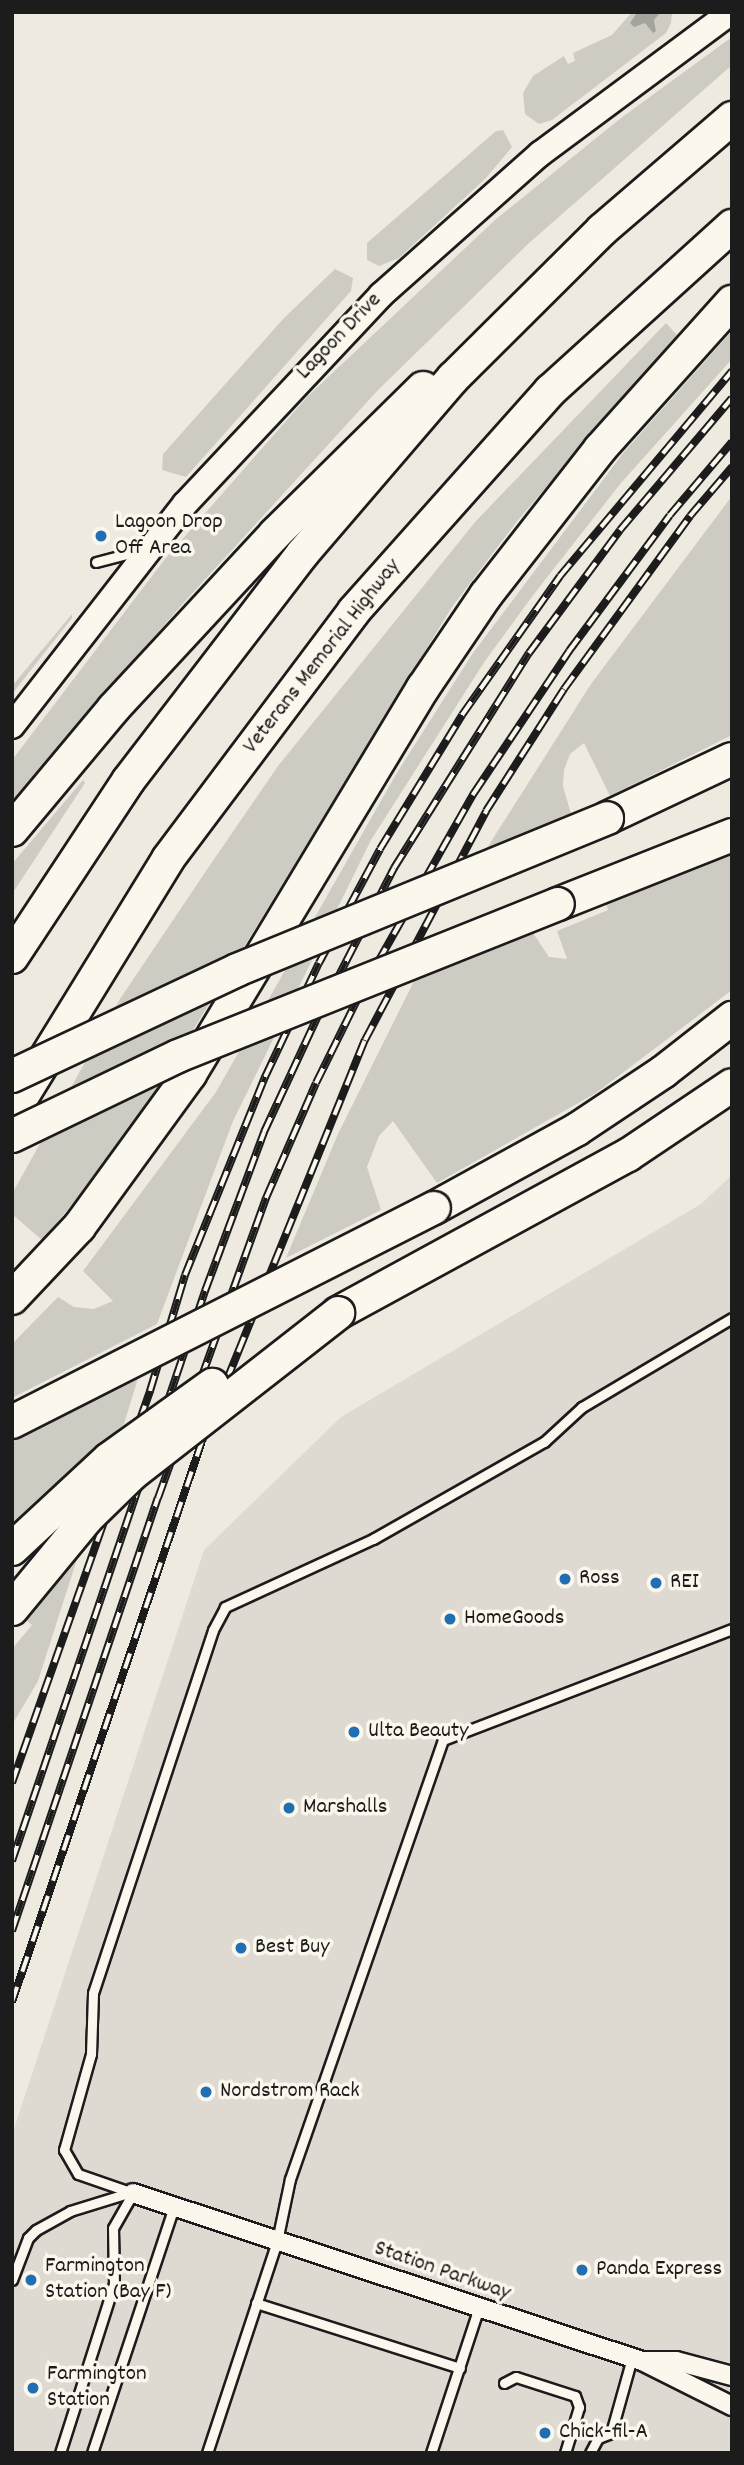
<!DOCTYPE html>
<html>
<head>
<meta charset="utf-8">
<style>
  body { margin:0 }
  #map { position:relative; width:744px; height:2465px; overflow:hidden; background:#eeeadf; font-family:Dekko,sans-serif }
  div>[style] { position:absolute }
  .built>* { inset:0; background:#dedad1 }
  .green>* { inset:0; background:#ceccc2 }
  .water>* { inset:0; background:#a6a39d }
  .roads { filter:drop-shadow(2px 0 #1c1c1c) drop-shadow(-2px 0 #1c1c1c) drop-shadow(0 2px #1c1c1c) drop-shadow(0 -2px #1c1c1c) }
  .lane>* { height:9px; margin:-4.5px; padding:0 4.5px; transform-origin:4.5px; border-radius:4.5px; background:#fbf7ec }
  .street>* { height:18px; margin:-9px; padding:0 9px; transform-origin:9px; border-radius:9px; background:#fbf7ec }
  .secondary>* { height:24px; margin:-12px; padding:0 12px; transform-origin:12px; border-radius:12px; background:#fbf7ec }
  .highway>* { height:32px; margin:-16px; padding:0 16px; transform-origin:16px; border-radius:16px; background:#fbf7ec }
  .rail>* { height:8px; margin-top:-4px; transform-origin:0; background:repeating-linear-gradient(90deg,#fbf7ec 0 16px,#1c1c1c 0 32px); box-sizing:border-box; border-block:2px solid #1c1c1c }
  .bridges { filter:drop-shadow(2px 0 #1c1c1c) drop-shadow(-2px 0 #1c1c1c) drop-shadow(0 2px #1c1c1c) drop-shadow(0 -2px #1c1c1c) }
  .highway-bridge>* { height:32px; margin:-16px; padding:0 16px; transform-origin:16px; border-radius:16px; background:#fbf7ec }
  .dots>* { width:19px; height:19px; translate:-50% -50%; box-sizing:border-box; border:4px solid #fbf7ec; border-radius:50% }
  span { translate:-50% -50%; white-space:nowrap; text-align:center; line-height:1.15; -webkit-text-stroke:7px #fbf7ec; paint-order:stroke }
  .street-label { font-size:23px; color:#1c1c1c }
  .poi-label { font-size:23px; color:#1c1c1c }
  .left { translate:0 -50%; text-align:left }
  .frame { position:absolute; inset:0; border:14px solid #1c1c1c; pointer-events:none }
</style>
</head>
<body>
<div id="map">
  <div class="built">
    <div style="clip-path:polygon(732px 1175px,732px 2453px,12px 2453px,12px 2135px,204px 1550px,341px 1417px,701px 1204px)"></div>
  </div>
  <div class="green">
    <div style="clip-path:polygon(632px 12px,637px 12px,630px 23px,645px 23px,656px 31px,654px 20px,661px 12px,672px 12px,671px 23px,666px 33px,552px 120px,539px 124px,525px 114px,523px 93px,533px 76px,564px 56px,568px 64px,575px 61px,573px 53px,612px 35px)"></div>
    <div style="clip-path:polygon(732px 37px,732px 65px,528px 244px,379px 389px,178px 609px,12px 802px,12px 760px,165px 559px,307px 397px,495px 220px,621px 118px)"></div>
    <div style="clip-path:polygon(503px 130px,512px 147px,486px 178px,399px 258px,379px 266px,367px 260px,367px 243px,496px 131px)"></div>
    <div style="clip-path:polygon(335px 269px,353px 278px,351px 291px,186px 477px,162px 470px,163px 454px,284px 318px)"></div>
    <div style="clip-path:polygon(666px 323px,677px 335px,518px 520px,452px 607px,149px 1102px,115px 1154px,42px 1240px,12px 1214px,12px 1194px,120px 999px,206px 871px,278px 766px,476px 521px)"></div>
    <div style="clip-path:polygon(732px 331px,732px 359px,621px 483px,534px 594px,485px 661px,371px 840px,233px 1121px,157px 1324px,12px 1398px,12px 1344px,58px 1297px,74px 1307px,94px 1309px,113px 1301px,83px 1271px,216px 1092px,395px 776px,473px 653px,624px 452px)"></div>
    <div style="clip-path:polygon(732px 496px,732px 735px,610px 796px,584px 743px,570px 754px,564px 770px,563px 786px,571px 814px,487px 848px,591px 684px)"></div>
    <div style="clip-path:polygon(72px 614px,72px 618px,12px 694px,12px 686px)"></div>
    <div style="clip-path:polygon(83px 780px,85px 783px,12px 894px,12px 864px)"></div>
    <div style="clip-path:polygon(732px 852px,732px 990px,596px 1093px,437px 1183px,393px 1121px,379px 1136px,367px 1167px,381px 1210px,286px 1258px,338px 1134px,414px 981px,533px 933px,549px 957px,567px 959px,557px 931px,608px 910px,606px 903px)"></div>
    <div style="clip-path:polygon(139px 1375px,124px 1424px,12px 1525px,12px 1443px)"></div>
    <div style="clip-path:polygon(79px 1553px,38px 1681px,12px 1725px,12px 1649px,32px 1625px,25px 1619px)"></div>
  </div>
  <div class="water">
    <div style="clip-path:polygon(637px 12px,661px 12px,654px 20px,656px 31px,653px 33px,645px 23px,634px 27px,630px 23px)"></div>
  </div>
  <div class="roads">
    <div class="lane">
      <div style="left:96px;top:562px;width:48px;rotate:-14.6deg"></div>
      <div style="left:133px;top:2193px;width:58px;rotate:-160.9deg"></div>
      <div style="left:78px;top:2174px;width:28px;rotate:-120deg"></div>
      <div style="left:64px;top:2150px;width:100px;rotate:-74.3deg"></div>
      <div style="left:91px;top:2054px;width:61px;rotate:-88.1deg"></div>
      <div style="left:93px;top:1993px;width:382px;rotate:-71.7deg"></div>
      <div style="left:213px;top:1630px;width:26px;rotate:-62deg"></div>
      <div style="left:225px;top:1607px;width:163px;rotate:-24.7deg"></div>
      <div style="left:373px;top:1539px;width:197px;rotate:-29.6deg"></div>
      <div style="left:544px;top:1442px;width:52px;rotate:-42.6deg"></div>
      <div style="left:582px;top:1407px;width:174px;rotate:-30.7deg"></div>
      <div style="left:12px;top:2280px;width:45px;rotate:-69.1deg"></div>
      <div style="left:28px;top:2238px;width:11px;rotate:-45deg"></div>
      <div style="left:36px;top:2230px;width:39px;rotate:-29deg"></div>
      <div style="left:70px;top:2211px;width:61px;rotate:-17.2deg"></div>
      <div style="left:256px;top:2303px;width:214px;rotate:17.7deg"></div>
      <div style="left:504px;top:2383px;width:13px;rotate:-27deg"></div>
      <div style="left:516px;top:2377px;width:62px;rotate:17.9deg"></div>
      <div style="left:575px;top:2396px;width:12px;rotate:70deg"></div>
      <div style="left:579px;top:2407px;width:48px;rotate:106.9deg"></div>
      <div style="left:60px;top:2453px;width:177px;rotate:-72.3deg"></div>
      <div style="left:114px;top:2284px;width:56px;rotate:-91deg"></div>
      <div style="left:113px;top:2228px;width:40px;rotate:-60.3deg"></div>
      <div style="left:92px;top:2453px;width:259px;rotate:-71.6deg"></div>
      <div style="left:207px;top:2453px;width:223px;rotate:-71.7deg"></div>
      <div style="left:277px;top:2241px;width:63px;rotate:-78.2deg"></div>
      <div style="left:290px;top:2179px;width:465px;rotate:-70.8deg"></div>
      <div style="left:443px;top:1740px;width:310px;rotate:-21deg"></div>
      <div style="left:431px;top:2453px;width:151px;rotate:-71.8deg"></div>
      <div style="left:590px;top:2453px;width:17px;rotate:-62deg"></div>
      <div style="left:598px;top:2438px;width:14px;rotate:-21deg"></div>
      <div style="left:611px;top:2433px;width:78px;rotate:-74.4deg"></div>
    </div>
    <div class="street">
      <div style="left:133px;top:2193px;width:536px;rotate:18.27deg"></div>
      <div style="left:642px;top:2361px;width:101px;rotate:26.6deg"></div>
      <div style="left:646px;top:2361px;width:30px"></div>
      <div style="left:676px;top:2361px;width:58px;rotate:15deg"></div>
    </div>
    <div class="secondary">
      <div style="left:12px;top:726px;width:281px;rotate:-52.1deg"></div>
      <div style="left:185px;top:504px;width:287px;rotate:-46.8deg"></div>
      <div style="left:381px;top:295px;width:213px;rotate:-41.6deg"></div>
      <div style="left:540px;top:154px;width:238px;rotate:-36.6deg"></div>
    </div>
    <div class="highway">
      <div style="left:607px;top:818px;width:138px;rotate:-25.3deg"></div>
      <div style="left:12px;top:830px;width:159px;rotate:-50.1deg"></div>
      <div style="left:114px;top:708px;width:237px;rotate:-47.2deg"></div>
      <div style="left:275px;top:534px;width:208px;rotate:-44.6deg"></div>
      <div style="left:558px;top:904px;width:187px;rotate:-21.6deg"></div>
      <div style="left:12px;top:957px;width:211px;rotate:-56.6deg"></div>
      <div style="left:128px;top:781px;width:287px;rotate:-52.5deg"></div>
      <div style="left:303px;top:553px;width:230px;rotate:-49.4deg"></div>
      <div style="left:453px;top:378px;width:210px;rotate:-44.8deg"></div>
      <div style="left:602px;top:230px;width:172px;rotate:-40.7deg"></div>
      <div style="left:12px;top:1113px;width:298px;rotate:-58.4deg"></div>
      <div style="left:168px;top:859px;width:310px;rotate:-53.1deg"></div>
      <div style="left:354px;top:611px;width:295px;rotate:-48.3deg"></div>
      <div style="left:550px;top:391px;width:246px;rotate:-42.2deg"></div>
      <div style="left:434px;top:1208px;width:162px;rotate:-28.8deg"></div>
      <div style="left:576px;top:1130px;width:105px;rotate:-33.7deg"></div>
      <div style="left:663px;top:1072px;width:88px;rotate:-38deg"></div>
      <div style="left:12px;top:1298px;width:98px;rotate:-46.7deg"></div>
      <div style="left:79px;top:1227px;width:189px;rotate:-54deg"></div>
      <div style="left:190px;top:1074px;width:451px;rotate:-58.9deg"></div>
      <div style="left:423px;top:688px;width:112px;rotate:-55.9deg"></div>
      <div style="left:486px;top:595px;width:185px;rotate:-52deg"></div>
      <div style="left:600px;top:449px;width:198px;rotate:-48.1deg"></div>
      <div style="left:338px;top:1313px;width:330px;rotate:-28.6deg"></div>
      <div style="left:628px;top:1155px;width:125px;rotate:-33.9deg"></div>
    </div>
  </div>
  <div class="rail">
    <div style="left:12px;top:1783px;width:416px;rotate:-70.6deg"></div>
    <div style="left:150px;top:1391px;width:121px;rotate:-73.2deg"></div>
    <div style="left:185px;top:1275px;width:214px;rotate:-68deg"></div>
    <div style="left:265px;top:1077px;width:126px;rotate:-64.7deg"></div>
    <div style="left:319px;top:963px;width:129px;rotate:-61.8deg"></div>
    <div style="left:380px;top:849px;width:157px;rotate:-58.5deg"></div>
    <div style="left:462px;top:715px;width:170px;rotate:-54.8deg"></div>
    <div style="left:560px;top:576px;width:268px;rotate:-50deg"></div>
    <div style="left:12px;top:1861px;width:602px;rotate:-71.29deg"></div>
    <div style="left:205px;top:1291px;width:170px;rotate:-69.6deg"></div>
    <div style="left:264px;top:1132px;width:126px;rotate:-65.1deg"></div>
    <div style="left:317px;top:1018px;width:169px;rotate:-62.8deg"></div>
    <div style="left:394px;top:868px;width:254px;rotate:-57.9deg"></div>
    <div style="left:529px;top:653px;width:153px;rotate:-53.5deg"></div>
    <div style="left:620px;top:530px;width:173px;rotate:-49.7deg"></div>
    <div style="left:12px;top:1931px;width:457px;rotate:-71.4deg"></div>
    <div style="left:158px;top:1498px;width:319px;rotate:-70.2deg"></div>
    <div style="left:266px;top:1198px;width:125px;rotate:-66.5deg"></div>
    <div style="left:316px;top:1083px;width:104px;rotate:-63.7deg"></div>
    <div style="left:362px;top:990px;width:227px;rotate:-60.4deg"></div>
    <div style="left:474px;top:793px;width:171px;rotate:-56.2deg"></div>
    <div style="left:569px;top:651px;width:169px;rotate:-53.4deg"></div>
    <div style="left:670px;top:515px;width:96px;rotate:-49.7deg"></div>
    <div style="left:12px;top:2002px;width:592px;rotate:-71.29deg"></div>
    <div style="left:202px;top:1441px;width:433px;rotate:-67.9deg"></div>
    <div style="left:365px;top:1040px;width:259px;rotate:-62.1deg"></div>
    <div style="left:486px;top:811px;width:145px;rotate:-57.4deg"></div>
    <div style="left:564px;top:689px;width:214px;rotate:-53.9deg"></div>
    <div style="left:690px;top:516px;width:65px;rotate:-49.4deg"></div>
  </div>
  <div class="bridges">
    <div class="highway-bridge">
      <div style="left:12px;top:1076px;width:249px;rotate:-25.2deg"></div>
      <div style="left:237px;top:970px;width:400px;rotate:-22.3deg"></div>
      <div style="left:12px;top:1136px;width:184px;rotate:-25.7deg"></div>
      <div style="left:178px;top:1056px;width:409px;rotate:-21.8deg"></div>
      <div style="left:12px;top:1422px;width:473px;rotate:-26.9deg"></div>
      <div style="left:12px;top:1549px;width:132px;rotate:-42.9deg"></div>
      <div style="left:109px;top:1459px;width:127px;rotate:-35.7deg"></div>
      <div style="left:12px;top:1609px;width:118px;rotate:-50.5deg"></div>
      <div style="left:87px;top:1518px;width:62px;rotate:-44.3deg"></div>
      <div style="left:131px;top:1475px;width:263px;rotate:-38deg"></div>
    </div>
  </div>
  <div class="dots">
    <div style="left:101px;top:536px;background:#1f6fb2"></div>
    <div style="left:565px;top:1579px;background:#1f6fb2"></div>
    <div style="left:656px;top:1583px;background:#1f6fb2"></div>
    <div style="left:450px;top:1619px;background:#1f6fb2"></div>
    <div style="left:354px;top:1732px;background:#1f6fb2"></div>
    <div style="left:289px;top:1808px;background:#1f6fb2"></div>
    <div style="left:241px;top:1948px;background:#1f6fb2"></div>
    <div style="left:206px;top:2092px;background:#1f6fb2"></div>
    <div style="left:582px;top:2270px;background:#1f6fb2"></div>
    <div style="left:31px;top:2280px;background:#1f6fb2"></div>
    <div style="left:33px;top:2388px;background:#1f6fb2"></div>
    <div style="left:545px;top:2433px;background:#1f6fb2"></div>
  </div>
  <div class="street-label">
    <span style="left:340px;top:337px;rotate:-46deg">Lagoon Drive</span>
    <span style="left:323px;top:657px;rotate:-52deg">Veterans Memorial Highway</span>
    <span style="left:442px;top:2272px;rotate:19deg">Station Parkway</span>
  </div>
  <div class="poi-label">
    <span class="left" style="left:115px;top:536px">Lagoon Drop<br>Off Area</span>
    <span class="left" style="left:579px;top:1579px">Ross</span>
    <span class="left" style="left:670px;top:1583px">REI</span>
    <span class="left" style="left:464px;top:1619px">HomeGoods</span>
    <span class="left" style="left:368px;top:1732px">Ulta Beauty</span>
    <span class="left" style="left:303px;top:1808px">Marshalls</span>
    <span class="left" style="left:255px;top:1948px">Best Buy</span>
    <span class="left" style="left:220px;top:2092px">Nordstrom Rack</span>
    <span class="left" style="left:45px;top:2280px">Farmington<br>Station (Bay F)</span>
    <span class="left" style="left:596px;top:2270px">Panda Express</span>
    <span class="left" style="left:47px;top:2388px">Farmington<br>Station</span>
    <span class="left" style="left:559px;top:2433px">Chick-fil-A</span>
  </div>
  <div class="frame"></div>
</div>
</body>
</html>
